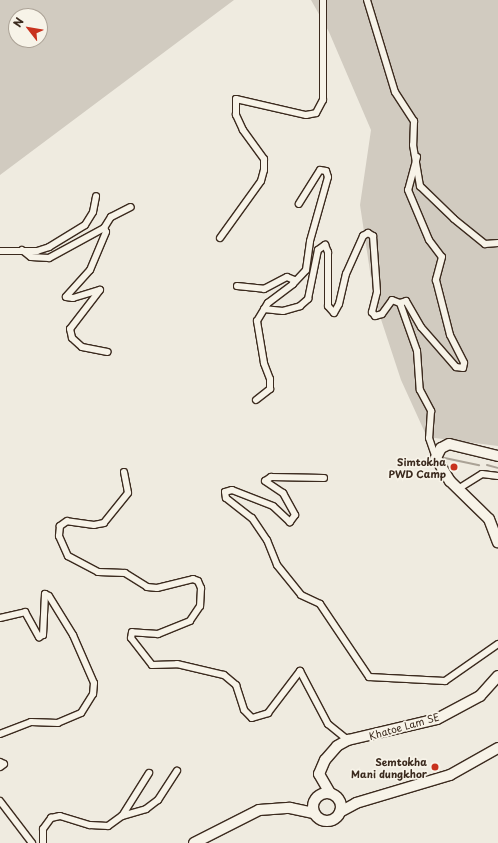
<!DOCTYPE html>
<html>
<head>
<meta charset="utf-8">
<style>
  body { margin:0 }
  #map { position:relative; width:498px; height:843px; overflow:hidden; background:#efebe0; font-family:"Playpen Sans",sans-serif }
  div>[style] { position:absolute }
  .green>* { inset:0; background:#d1cbc0 }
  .stream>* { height:2px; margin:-1px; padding:0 1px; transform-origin:1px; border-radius:1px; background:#aaa296 }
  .roads { filter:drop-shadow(1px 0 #3b2a1e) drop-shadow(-1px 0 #3b2a1e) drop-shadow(0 1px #3b2a1e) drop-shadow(0 -1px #3b2a1e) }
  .street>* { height:6px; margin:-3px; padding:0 3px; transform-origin:3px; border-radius:3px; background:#f7f3e8 }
  .primary>* { height:10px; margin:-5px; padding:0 5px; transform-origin:5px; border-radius:5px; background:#f7f3e8 }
  .primary>.ring { margin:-5px; padding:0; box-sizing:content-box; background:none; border:10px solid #f7f3e8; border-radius:50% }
  .dots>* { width:11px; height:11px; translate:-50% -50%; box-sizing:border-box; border:2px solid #f7f3e8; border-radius:50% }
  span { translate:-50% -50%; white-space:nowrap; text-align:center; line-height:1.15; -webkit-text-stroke:3.5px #f7f3e8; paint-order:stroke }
  .poi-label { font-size:10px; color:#3b2a1e; font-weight:700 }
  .right { translate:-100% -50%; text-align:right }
  .street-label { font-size:10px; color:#3b2a1e }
  .north { position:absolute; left:8px; top:8px; width:40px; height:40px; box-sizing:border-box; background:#f7f3e8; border:1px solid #aca397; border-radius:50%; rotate:301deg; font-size:11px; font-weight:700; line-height:16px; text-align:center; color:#3b2a1e }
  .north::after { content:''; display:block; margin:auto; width:14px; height:18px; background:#c8321e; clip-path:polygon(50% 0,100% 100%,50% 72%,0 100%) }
</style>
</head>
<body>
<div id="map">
  <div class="green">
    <div style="clip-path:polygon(evenodd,0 0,234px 0,0 175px,0 0,16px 16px,40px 16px,40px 40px,16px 40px,16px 16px)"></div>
    <div style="clip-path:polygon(311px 0,498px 0,498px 446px,427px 437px,401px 380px,374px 298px,360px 205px,371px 130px,329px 32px)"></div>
  </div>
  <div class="stream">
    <div style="left:440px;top:457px;width:40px;rotate:12deg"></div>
    <div style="left:487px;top:465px;width:11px;rotate:15deg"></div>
  </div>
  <div class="roads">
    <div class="street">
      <div style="left:367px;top:0;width:96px;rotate:73.1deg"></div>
      <div style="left:395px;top:92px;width:35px;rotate:57deg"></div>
      <div style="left:414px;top:121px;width:24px;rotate:92deg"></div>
      <div style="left:413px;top:145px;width:42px;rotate:80.3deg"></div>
      <div style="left:420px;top:186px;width:47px;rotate:44.1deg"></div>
      <div style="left:454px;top:219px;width:40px;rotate:39deg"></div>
      <div style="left:485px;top:244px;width:13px;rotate:-4deg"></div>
      <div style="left:417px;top:157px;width:34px;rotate:105deg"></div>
      <div style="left:408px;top:190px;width:54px;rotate:67.2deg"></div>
      <div style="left:429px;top:240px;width:21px;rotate:53deg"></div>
      <div style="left:442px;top:257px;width:24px;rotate:105deg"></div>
      <div style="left:436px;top:280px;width:57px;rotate:75.7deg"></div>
      <div style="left:450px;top:335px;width:31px;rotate:63deg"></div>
      <div style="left:464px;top:363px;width:5px;rotate:101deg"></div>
      <div style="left:463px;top:368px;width:7px;rotate:-172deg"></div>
      <div style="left:456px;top:367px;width:53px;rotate:-131.2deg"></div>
      <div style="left:421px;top:327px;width:30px;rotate:-120deg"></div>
      <div style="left:406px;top:301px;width:6px;rotate:162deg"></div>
      <div style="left:400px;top:303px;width:51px;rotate:70.5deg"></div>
      <div style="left:417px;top:351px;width:39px;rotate:86deg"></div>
      <div style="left:420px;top:390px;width:24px;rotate:62deg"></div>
      <div style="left:431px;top:411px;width:27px;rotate:94deg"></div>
      <div style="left:429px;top:438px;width:21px;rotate:71deg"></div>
      <div style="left:104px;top:228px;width:13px;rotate:-58deg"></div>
      <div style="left:111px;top:217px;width:22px;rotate:-27deg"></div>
      <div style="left:220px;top:238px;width:70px;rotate:-54.3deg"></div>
      <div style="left:261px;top:181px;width:11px;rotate:-75deg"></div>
      <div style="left:264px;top:170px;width:11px;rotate:-90deg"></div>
      <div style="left:264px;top:159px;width:36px;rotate:-126deg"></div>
      <div style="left:243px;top:130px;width:17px;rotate:-115deg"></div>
      <div style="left:236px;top:115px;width:16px;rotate:-90deg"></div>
      <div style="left:236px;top:99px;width:72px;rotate:12.9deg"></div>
      <div style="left:306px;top:115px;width:10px;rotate:-11deg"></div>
      <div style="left:316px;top:113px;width:15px;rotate:-62deg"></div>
      <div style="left:323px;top:100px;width:100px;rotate:-90deg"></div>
      <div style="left:22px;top:250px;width:11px;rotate:38deg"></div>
      <div style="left:31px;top:257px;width:18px;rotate:3deg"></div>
      <div style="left:49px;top:258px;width:63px;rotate:-28.6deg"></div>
      <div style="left:104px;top:228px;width:4px;rotate:63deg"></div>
      <div style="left:106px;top:232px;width:41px;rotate:112.8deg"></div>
      <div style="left:90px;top:270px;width:36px;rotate:132deg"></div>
      <div style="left:66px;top:297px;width:7px;rotate:8deg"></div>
      <div style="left:73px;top:298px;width:28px;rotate:-17deg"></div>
      <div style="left:100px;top:290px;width:49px;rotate:127.6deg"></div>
      <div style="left:70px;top:329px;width:9px;rotate:77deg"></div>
      <div style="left:72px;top:338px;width:13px;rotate:42deg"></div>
      <div style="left:82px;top:347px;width:26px;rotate:11deg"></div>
      <div style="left:0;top:251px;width:37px"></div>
      <div style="left:37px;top:251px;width:13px;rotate:-18deg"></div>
      <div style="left:49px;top:247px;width:42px;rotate:-31.4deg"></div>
      <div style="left:85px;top:225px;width:15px;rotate:-58deg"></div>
      <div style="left:93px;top:212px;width:16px;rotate:-79deg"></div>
      <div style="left:237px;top:286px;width:27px;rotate:6deg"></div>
      <div style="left:264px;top:289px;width:26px;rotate:-28deg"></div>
      <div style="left:287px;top:277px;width:8px;rotate:23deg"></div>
      <div style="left:294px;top:280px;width:4px;rotate:104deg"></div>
      <div style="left:264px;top:309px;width:19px;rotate:6deg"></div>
      <div style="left:283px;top:311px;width:18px;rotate:-16deg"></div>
      <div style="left:300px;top:306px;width:11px;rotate:-41deg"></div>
      <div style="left:308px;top:299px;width:50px;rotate:-78.5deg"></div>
      <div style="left:318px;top:250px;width:9px;rotate:-36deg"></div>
      <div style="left:325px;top:245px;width:8px;rotate:67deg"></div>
      <div style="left:328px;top:252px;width:54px;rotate:90deg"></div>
      <div style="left:328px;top:306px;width:9px;rotate:49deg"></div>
      <div style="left:334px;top:313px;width:10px;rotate:-61deg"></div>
      <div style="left:339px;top:304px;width:31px;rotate:-77deg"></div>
      <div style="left:346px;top:274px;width:42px;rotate:-65.9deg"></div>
      <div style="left:363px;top:236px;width:6px;rotate:-31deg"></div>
      <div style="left:368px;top:233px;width:6px;rotate:31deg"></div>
      <div style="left:373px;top:236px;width:56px;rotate:85.9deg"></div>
      <div style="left:377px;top:292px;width:21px;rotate:104deg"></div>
      <div style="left:372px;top:312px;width:5px;rotate:53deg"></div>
      <div style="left:375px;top:316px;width:7px;rotate:-16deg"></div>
      <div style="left:382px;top:314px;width:17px;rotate:-54deg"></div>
      <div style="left:392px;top:300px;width:9px;rotate:21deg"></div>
      <div style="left:256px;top:400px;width:18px;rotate:-38deg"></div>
      <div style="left:270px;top:389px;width:10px;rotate:-90deg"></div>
      <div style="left:270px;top:379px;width:17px;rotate:-111deg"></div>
      <div style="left:264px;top:363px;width:43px;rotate:-99.5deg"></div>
      <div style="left:257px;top:321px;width:21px;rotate:-59deg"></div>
      <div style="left:268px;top:303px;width:31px;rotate:-37deg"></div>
      <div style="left:293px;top:284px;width:19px;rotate:-47deg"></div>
      <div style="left:306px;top:270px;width:29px;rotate:-82deg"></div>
      <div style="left:310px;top:241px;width:66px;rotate:-74.3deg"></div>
      <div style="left:328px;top:177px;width:6px;rotate:-108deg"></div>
      <div style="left:326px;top:171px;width:6px;rotate:-171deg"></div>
      <div style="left:320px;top:170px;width:40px;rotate:122deg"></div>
      <div style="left:124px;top:472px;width:21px;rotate:79deg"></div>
      <div style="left:128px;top:493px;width:38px;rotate:129deg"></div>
      <div style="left:104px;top:523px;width:10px;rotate:169deg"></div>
      <div style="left:94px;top:525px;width:27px;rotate:-172deg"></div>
      <div style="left:67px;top:521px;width:9px;rotate:144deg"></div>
      <div style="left:60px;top:526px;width:10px;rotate:96deg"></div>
      <div style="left:59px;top:536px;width:22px;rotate:66deg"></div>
      <div style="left:68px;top:556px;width:34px;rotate:28deg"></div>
      <div style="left:98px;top:572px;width:27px;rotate:2deg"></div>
      <div style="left:125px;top:573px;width:26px;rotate:32deg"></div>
      <div style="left:147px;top:587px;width:10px;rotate:6deg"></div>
      <div style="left:157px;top:588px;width:37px;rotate:-14deg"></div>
      <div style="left:193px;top:579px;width:5px;rotate:22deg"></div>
      <div style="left:198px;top:581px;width:8px;rotate:67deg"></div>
      <div style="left:201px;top:588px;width:18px;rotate:93deg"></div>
      <div style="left:200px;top:606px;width:18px;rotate:124deg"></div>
      <div style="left:190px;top:621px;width:35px;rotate:158deg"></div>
      <div style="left:158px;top:634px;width:26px;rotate:-176deg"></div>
      <div style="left:132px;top:632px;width:6px;rotate:99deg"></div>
      <div style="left:131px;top:638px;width:34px;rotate:52deg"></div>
      <div style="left:152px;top:665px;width:25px;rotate:-2deg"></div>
      <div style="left:177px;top:664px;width:48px;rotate:13.2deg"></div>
      <div style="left:224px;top:675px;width:16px;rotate:40deg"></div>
      <div style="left:236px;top:685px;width:26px;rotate:72deg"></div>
      <div style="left:244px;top:710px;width:11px;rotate:45deg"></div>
      <div style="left:252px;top:718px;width:17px;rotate:-17deg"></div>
      <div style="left:268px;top:713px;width:53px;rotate:-52.7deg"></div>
      <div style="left:300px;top:671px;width:60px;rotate:62.2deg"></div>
      <div style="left:328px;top:724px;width:26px;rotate:39deg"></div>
      <div style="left:324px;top:478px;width:53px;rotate:-178.9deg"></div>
      <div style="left:271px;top:477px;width:7px;rotate:146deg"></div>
      <div style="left:265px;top:481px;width:22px;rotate:34deg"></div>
      <div style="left:283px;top:493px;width:25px;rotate:61deg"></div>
      <div style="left:295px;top:515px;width:9px;rotate:126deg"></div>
      <div style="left:290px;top:522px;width:23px;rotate:-137deg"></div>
      <div style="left:273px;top:506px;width:44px;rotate:-158.7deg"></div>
      <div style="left:232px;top:490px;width:7px;rotate:164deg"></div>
      <div style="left:225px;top:492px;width:6px;rotate:81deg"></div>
      <div style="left:226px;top:498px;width:33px;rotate:38deg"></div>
      <div style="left:252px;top:518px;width:27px;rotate:56deg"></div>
      <div style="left:267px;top:540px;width:27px;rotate:68deg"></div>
      <div style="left:277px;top:565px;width:38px;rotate:51deg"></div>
      <div style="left:301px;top:595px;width:21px;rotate:25deg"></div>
      <div style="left:320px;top:604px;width:88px;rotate:56.1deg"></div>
      <div style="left:369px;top:677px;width:76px;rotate:3deg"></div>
      <div style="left:445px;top:681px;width:65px;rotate:-34.9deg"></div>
      <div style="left:458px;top:489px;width:28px;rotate:-32deg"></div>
      <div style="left:482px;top:474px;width:16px;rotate:7deg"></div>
      <div style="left:0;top:618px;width:26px;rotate:-13deg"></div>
      <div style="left:25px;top:612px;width:29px;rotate:61deg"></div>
      <div style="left:39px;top:637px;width:4px;rotate:-27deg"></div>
      <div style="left:43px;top:635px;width:41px;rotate:-87.2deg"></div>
      <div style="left:45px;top:594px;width:4px;rotate:27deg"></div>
      <div style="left:49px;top:596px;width:46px;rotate:58.4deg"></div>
      <div style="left:73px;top:635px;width:52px;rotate:66.4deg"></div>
      <div style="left:94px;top:683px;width:11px;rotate:95deg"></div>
      <div style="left:93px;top:694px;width:22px;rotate:122deg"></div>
      <div style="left:81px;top:713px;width:25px;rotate:157deg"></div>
      <div style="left:58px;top:723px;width:27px;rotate:-178deg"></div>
      <div style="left:31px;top:722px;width:33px;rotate:159deg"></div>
      <div style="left:0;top:762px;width:4px;rotate:27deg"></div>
      <div style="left:4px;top:764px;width:5px;rotate:143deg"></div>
      <div style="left:0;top:801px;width:53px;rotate:52.7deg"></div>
      <div style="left:122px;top:816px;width:51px;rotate:-57.9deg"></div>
      <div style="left:43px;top:843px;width:14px;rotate:-90deg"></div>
      <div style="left:43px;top:829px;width:14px;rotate:-54deg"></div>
      <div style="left:51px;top:818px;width:9px;rotate:-13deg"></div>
      <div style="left:60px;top:816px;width:31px;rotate:17deg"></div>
      <div style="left:90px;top:825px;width:18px;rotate:3deg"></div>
      <div style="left:108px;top:826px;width:17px;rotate:-36deg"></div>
      <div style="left:122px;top:816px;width:25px;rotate:-16deg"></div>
      <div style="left:146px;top:809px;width:15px;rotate:-37deg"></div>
      <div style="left:158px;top:800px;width:35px;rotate:-57deg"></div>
    </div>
    <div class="primary">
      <div style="left:498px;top:456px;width:50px;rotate:-166.2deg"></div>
      <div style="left:449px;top:444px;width:9px;rotate:153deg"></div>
      <div style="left:441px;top:448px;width:11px;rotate:117deg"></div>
      <div style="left:436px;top:458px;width:27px;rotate:59deg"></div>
      <div style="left:450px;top:481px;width:54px;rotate:44.3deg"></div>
      <div style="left:489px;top:519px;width:25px;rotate:69deg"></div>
      <div class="ring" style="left:313px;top:793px;width:18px;height:18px"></div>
      <div style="left:330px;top:793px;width:22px;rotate:-120deg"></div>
      <div style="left:319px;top:774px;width:15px;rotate:-67deg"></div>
      <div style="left:325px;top:760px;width:18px;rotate:-49deg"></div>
      <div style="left:337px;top:746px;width:13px;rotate:-29deg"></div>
      <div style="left:348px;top:740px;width:91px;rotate:-13.3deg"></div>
      <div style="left:437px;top:719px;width:49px;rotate:-28.1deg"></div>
      <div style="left:480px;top:696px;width:27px;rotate:-48deg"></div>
      <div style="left:340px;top:812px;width:18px;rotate:-29deg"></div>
      <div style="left:356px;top:803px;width:98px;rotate:-16.6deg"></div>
      <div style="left:450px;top:775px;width:55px;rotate:-29.4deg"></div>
      <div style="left:194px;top:843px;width:73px;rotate:-26.9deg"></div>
      <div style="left:259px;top:810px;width:31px;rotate:-4deg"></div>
      <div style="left:290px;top:808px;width:24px;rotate:12deg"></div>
    </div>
  </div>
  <div class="dots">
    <div style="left:454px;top:467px;background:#c8321e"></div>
    <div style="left:435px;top:767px;background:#c8321e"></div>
  </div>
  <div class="poi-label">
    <span class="right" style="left:446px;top:467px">Simtokha<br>PWD Camp</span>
    <span class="right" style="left:427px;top:767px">Semtokha<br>Mani dungkhor</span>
  </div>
  <div class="street-label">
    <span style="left:404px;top:726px;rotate:-16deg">Khatoe Lam SE</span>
  </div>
  <div class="north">N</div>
</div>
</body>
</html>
